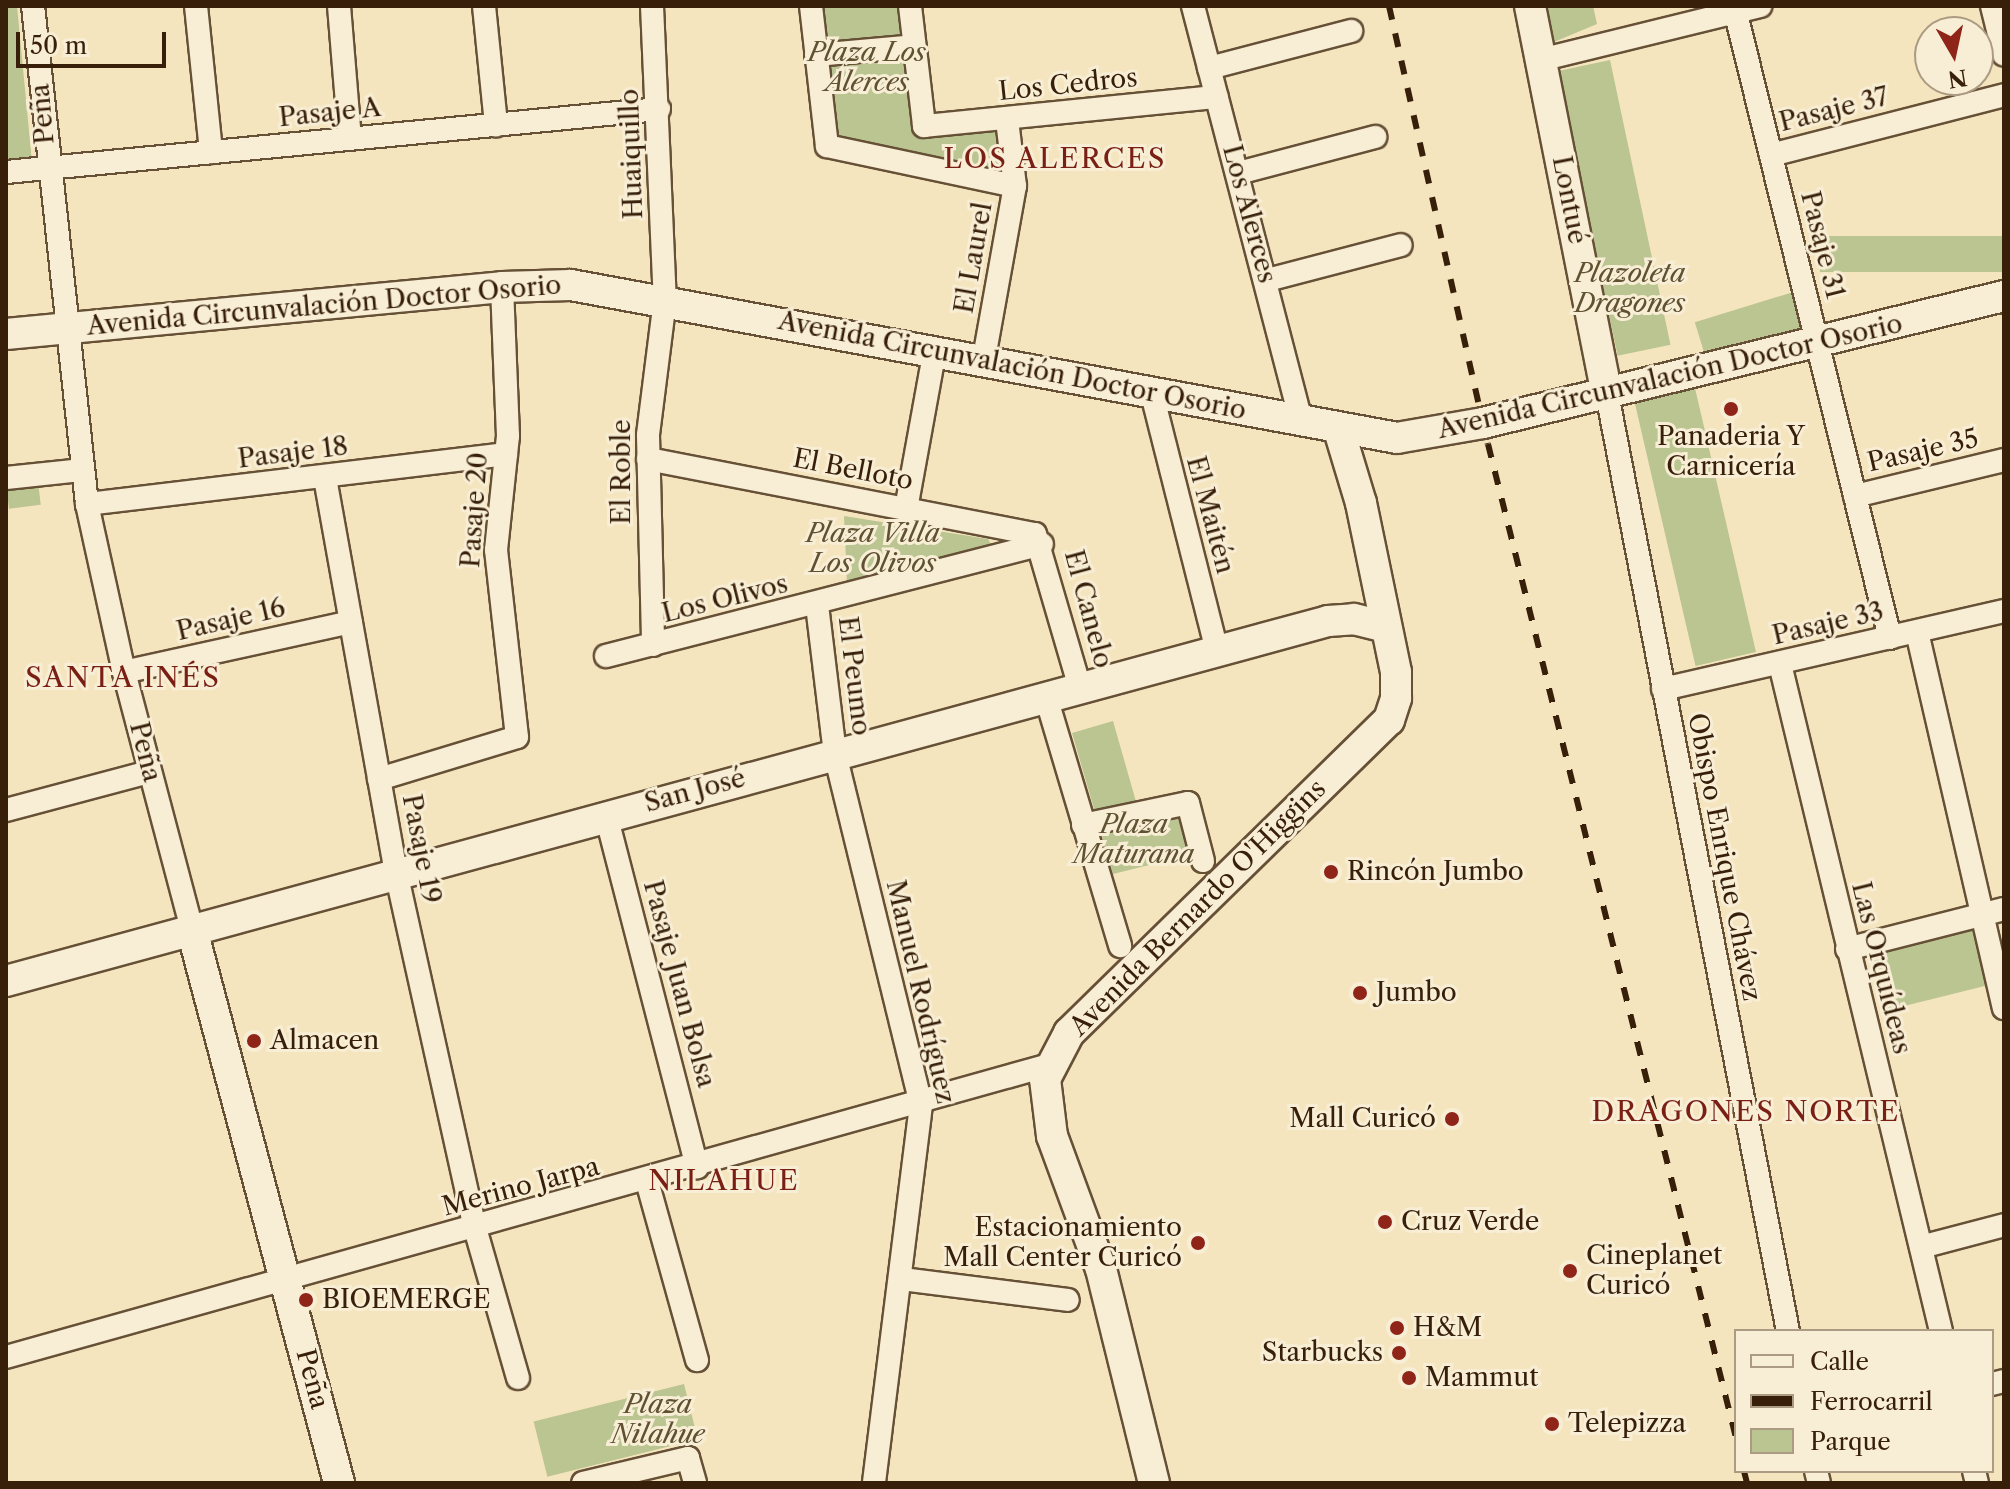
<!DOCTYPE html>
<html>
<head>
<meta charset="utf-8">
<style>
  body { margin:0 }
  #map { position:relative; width:2010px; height:1489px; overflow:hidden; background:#f5e5bf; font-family:"Libre Caslon Text",serif }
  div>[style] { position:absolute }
  .green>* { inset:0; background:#bbc592; transform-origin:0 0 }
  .roads { filter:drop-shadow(2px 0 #665036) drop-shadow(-2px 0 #665036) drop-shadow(0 2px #665036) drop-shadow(0 -2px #665036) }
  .street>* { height:22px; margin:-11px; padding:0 11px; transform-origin:11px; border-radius:11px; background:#f8eed5 }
  .secondary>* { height:30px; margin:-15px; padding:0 15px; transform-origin:15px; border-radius:15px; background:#f8eed5 }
  .rail>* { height:6px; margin-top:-3px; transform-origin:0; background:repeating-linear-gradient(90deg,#371f09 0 14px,transparent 0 28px) }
  .dots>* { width:22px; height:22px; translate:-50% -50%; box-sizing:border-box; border:4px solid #f8eed5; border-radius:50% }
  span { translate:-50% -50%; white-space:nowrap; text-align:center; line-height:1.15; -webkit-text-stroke:6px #f8eed5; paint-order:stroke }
  .park-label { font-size:26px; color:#5f5132; font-style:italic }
  .street-label { font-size:26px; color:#371f09 }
  .poi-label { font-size:26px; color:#371f09 }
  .left { translate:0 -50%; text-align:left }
  .right { translate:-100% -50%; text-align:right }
  .neighbourhood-label { font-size:28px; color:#7a1f14; letter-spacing:2px }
  .frame { position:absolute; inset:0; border:8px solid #371f09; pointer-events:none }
  .legend { position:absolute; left:1734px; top:1329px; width:260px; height:144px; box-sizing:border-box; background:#f8eed5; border:2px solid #ab9b83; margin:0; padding:10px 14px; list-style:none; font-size:24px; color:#371f09 }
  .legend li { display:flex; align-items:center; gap:16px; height:40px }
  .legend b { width:40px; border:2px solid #ab9b83 }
  .north { position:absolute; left:1914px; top:16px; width:80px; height:80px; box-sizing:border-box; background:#f8eed5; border:2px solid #ab9b83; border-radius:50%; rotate:171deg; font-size:22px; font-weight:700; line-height:32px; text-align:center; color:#371f09 }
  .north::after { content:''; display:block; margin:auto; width:28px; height:36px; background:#8f2418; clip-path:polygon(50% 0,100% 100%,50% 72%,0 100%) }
  .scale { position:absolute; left:16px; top:32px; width:150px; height:36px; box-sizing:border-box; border:4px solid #371f09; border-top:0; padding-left:10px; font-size:24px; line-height:28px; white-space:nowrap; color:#371f09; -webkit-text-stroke:6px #f8eed5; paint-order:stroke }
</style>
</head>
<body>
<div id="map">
  <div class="green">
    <div style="clip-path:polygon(6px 6px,17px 6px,32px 162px,6px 166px)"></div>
    <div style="clip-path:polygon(822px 6px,899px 6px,912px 130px,995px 131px,1004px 176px,835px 141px)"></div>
    <div style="clip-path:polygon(1546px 6px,1593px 6px,1597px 24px,1554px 42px)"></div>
    <div style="left:1610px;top:60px;width:291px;height:54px;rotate:78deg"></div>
    <div style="left:2004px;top:236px;width:36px;height:184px;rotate:90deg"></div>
    <div style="left:1800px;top:290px;width:37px;height:110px;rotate:73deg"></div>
    <div style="left:1695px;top:388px;width:271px;height:62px;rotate:77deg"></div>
    <div style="left:38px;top:482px;width:23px;height:32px;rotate:83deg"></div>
    <div style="clip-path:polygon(844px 516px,988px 539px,993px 548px,847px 583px)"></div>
    <div style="clip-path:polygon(1113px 721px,1139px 812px,1181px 803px,1194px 854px,1113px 874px,1072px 733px)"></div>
    <div style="left:1985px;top:923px;width:61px;height:117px;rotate:76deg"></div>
    <div style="left:684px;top:1384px;width:57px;height:155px;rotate:76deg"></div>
  </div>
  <div class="roads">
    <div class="street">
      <div style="left:33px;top:6px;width:501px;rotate:83.81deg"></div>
      <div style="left:87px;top:504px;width:172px;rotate:77.6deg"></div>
      <div style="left:124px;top:672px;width:267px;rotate:75.2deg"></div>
      <div style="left:196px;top:6px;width:147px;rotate:84.1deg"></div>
      <div style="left:339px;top:6px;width:133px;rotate:85.3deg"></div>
      <div style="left:484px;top:6px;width:120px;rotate:84.2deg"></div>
      <div style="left:652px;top:6px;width:294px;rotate:87.5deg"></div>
      <div style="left:665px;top:300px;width:136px;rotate:97.2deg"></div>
      <div style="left:648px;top:435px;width:210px;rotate:88.6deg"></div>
      <div style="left:811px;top:6px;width:141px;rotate:83.5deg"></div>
      <div style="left:827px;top:146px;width:192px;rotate:12deg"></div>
      <div style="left:910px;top:6px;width:121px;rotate:83.3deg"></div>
      <div style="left:924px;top:126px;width:294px;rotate:-5.7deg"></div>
      <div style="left:1193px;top:6px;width:430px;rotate:75.4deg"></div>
      <div style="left:1734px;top:6px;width:651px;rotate:76.13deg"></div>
      <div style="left:1992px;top:6px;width:50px;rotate:76.2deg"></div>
      <div style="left:816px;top:55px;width:98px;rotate:-5.2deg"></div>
      <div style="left:1540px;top:60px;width:227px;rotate:-13.8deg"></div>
      <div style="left:1209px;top:68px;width:147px;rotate:-14.6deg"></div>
      <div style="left:1771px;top:155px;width:241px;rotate:-14.4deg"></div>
      <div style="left:6px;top:172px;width:656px;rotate:-5.51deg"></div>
      <div style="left:1238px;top:173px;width:142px;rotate:-14.7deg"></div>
      <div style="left:1267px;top:280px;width:138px;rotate:-14.6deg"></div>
      <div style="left:984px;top:358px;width:175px;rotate:-79.8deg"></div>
      <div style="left:1015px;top:186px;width:66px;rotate:-96.9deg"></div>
      <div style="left:1152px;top:394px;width:265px;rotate:75.8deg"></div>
      <div style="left:1607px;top:394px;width:954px;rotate:79.07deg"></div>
      <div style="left:648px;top:459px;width:394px;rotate:11deg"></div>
      <div style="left:1035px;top:534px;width:160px;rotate:73.7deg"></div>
      <div style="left:6px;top:478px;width:76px;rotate:-6deg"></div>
      <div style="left:325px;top:478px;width:400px;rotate:79.8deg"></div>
      <div style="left:396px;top:872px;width:365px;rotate:77.5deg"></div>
      <div style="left:475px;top:1228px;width:156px;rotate:74deg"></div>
      <div style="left:1855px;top:496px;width:153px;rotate:-13.6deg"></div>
      <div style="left:87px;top:504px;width:422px;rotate:-6.8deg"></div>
      <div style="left:906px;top:509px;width:162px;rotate:-79.7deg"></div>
      <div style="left:817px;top:605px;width:150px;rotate:83.1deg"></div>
      <div style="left:835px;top:754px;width:361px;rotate:76.2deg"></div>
      <div style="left:921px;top:1105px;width:381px;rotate:97.1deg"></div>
      <div style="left:1917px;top:632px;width:386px;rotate:77deg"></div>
      <div style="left:606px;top:656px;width:450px;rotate:-14.4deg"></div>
      <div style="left:1780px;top:664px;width:686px;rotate:76.43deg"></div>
      <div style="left:124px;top:672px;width:232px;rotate:-12.4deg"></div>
      <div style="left:1663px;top:689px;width:350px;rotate:-12.9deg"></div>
      <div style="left:1046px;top:697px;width:260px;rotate:73.4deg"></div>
      <div style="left:379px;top:779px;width:144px;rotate:-16.9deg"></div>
      <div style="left:517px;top:737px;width:188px;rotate:-96.4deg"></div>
      <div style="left:496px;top:550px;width:115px;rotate:-84deg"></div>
      <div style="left:508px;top:436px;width:149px;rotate:-92.3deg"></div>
      <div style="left:6px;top:810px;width:148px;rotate:-14.9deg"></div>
      <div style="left:606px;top:815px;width:364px;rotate:75.5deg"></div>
      <div style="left:1083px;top:825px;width:107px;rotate:-11.8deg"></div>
      <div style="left:1188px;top:803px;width:60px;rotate:75.5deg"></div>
      <div style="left:1847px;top:949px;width:162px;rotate:-14.3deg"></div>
      <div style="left:647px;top:1181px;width:186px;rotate:74.4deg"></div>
      <div style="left:1921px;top:1247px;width:86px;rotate:-14.8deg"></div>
      <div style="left:902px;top:1279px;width:167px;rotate:7.2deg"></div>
      <div style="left:6px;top:1357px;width:1083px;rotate:-15.64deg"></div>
      <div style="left:1992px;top:1384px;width:12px;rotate:-14deg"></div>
      <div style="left:1816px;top:1471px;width:12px;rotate:76deg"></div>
      <div style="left:1974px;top:1471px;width:12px;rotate:76deg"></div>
      <div style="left:583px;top:1483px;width:108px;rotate:-13.4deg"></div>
      <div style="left:688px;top:1458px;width:26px;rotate:74deg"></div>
    </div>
    <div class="secondary">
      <div style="left:1530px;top:6px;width:396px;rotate:78.8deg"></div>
      <div style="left:6px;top:334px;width:498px;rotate:-5.4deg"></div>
      <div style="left:502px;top:287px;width:69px;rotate:-1.7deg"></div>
      <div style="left:571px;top:285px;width:840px;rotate:10.49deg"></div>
      <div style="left:1397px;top:438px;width:87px;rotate:-9.9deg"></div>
      <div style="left:1483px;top:423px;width:536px;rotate:-13.7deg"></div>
      <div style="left:192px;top:930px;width:572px;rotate:75.11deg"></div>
      <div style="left:6px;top:981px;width:1370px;rotate:-15.23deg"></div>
      <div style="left:1328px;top:621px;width:26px;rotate:-4deg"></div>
      <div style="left:1354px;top:619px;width:32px;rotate:14deg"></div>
      <div style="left:1154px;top:1483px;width:220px;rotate:-103.9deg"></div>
      <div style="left:1101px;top:1269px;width:142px;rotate:-110.2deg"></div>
      <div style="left:1052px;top:1136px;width:57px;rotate:-97deg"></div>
      <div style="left:1045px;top:1079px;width:52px;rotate:-62.4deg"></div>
      <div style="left:1069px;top:1033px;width:448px;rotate:-44.4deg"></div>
      <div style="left:1389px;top:720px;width:23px;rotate:-72deg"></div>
      <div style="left:1396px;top:698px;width:26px;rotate:-90deg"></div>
      <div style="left:1396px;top:672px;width:173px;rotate:-101.7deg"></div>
      <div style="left:1361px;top:503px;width:76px;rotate:-106.8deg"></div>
    </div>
  </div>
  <div class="rail">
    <div style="left:1389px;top:6px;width:449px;rotate:77.3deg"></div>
    <div style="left:1488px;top:444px;width:1024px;rotate:75.99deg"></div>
    <div style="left:1744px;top:1471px;width:12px;rotate:76deg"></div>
  </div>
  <div class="dots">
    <div style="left:1731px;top:409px;background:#8f2418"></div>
    <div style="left:1331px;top:872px;background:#8f2418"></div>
    <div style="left:1360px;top:993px;background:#8f2418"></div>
    <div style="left:254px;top:1041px;background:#8f2418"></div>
    <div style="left:1452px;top:1119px;background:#8f2418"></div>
    <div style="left:1385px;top:1222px;background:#8f2418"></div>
    <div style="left:1198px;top:1243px;background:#8f2418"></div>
    <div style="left:1570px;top:1271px;background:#8f2418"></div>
    <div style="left:306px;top:1300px;background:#8f2418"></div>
    <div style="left:1397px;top:1328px;background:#8f2418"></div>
    <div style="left:1399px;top:1353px;background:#8f2418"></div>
    <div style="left:1409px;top:1378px;background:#8f2418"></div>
    <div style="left:1552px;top:1424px;background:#8f2418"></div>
  </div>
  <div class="park-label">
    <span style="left:867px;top:68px">Plaza Los<br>Alerces</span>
    <span style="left:1630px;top:289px">Plazoleta<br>Dragones</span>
    <span style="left:873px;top:549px">Plaza Villa<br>Los Olivos</span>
    <span style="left:1134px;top:840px">Plaza<br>Maturana</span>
    <span style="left:658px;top:1420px">Plaza<br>Nilahue</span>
  </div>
  <div class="street-label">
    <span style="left:1068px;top:85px;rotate:-6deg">Los Cedros</span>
    <span style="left:1834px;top:110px;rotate:-14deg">Pasaje 37</span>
    <span style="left:330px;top:113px;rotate:-6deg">Pasaje A</span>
    <span style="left:43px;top:114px;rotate:-95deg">Peña</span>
    <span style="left:632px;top:154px;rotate:-92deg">Huaiquillo</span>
    <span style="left:1569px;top:200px;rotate:79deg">Lontué</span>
    <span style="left:1249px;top:214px;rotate:75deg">Los Alerces</span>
    <span style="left:1822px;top:245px;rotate:76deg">Pasaje 31</span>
    <span style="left:974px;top:258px;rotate:-80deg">El Laurel</span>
    <span style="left:324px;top:306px;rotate:-5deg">Avenida Circunvalación Doctor Osorio</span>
    <span style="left:1012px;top:366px;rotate:11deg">Avenida Circunvalación Doctor Osorio</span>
    <span style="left:1670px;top:377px;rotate:-13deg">Avenida Circunvalación Doctor Osorio</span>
    <span style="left:1923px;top:451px;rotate:-13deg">Pasaje 35</span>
    <span style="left:293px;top:453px;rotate:-7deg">Pasaje 18</span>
    <span style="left:853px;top:470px;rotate:11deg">El Belloto</span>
    <span style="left:622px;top:472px;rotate:-90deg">El Roble</span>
    <span style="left:475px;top:510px;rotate:-86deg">Pasaje 20</span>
    <span style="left:1210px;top:515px;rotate:75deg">El Maitén</span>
    <span style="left:725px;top:599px;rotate:-14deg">Los Olivos</span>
    <span style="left:1088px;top:609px;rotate:75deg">El Canelo</span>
    <span style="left:231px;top:620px;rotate:-13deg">Pasaje 16</span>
    <span style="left:1828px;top:624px;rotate:-13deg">Pasaje 33</span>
    <span style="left:854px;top:676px;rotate:83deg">El Peumo</span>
    <span style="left:145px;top:752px;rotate:76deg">Peña</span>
    <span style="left:695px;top:791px;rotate:-15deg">San José</span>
    <span style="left:421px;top:849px;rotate:79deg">Pasaje 19</span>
    <span style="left:1724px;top:857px;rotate:79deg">Obispo Enrique Chávez</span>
    <span style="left:1198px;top:908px;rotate:-45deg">Avenida Bernardo O'Higgins</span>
    <span style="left:1881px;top:968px;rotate:76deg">Las Orquídeas</span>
    <span style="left:679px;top:984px;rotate:75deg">Pasaje Juan Bolsa</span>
    <span style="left:920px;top:992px;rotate:77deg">Manuel Rodríguez</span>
    <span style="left:521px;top:1187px;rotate:-15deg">Merino Jarpa</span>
    <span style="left:312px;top:1379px;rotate:75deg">Peña</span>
  </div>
  <div class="poi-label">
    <span style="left:1731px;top:452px">Panaderia Y<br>Carnicería</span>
    <span class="left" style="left:1347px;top:872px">Rincón Jumbo</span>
    <span class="left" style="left:1376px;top:993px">Jumbo</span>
    <span class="left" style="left:270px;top:1041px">Almacen</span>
    <span class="right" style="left:1436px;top:1119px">Mall Curicó</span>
    <span class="left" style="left:1401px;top:1222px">Cruz Verde</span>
    <span class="right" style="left:1182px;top:1243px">Estacionamiento<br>Mall Center Curicó</span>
    <span class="left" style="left:1586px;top:1271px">Cineplanet<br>Curicó</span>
    <span class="left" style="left:322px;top:1300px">BIOEMERGE</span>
    <span class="left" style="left:1413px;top:1328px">H&amp;M</span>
    <span class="right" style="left:1383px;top:1353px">Starbucks</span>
    <span class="left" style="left:1425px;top:1378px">Mammut</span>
    <span class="left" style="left:1568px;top:1424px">Telepizza</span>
  </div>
  <div class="neighbourhood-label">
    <span style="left:1055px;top:158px">LOS ALERCES</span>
    <span style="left:123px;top:677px">SANTA INÉS</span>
    <span style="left:1746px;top:1111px">DRAGONES NORTE</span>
    <span style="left:724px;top:1180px">NILAHUE</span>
  </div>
  <div class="frame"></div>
  <ul class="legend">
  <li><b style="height:10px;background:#f8eed5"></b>Calle</li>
  <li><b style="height:10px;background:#371f09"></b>Ferrocarril</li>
  <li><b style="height:22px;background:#bbc592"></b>Parque</li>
  </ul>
  <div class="north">N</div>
  <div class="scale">50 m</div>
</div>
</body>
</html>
